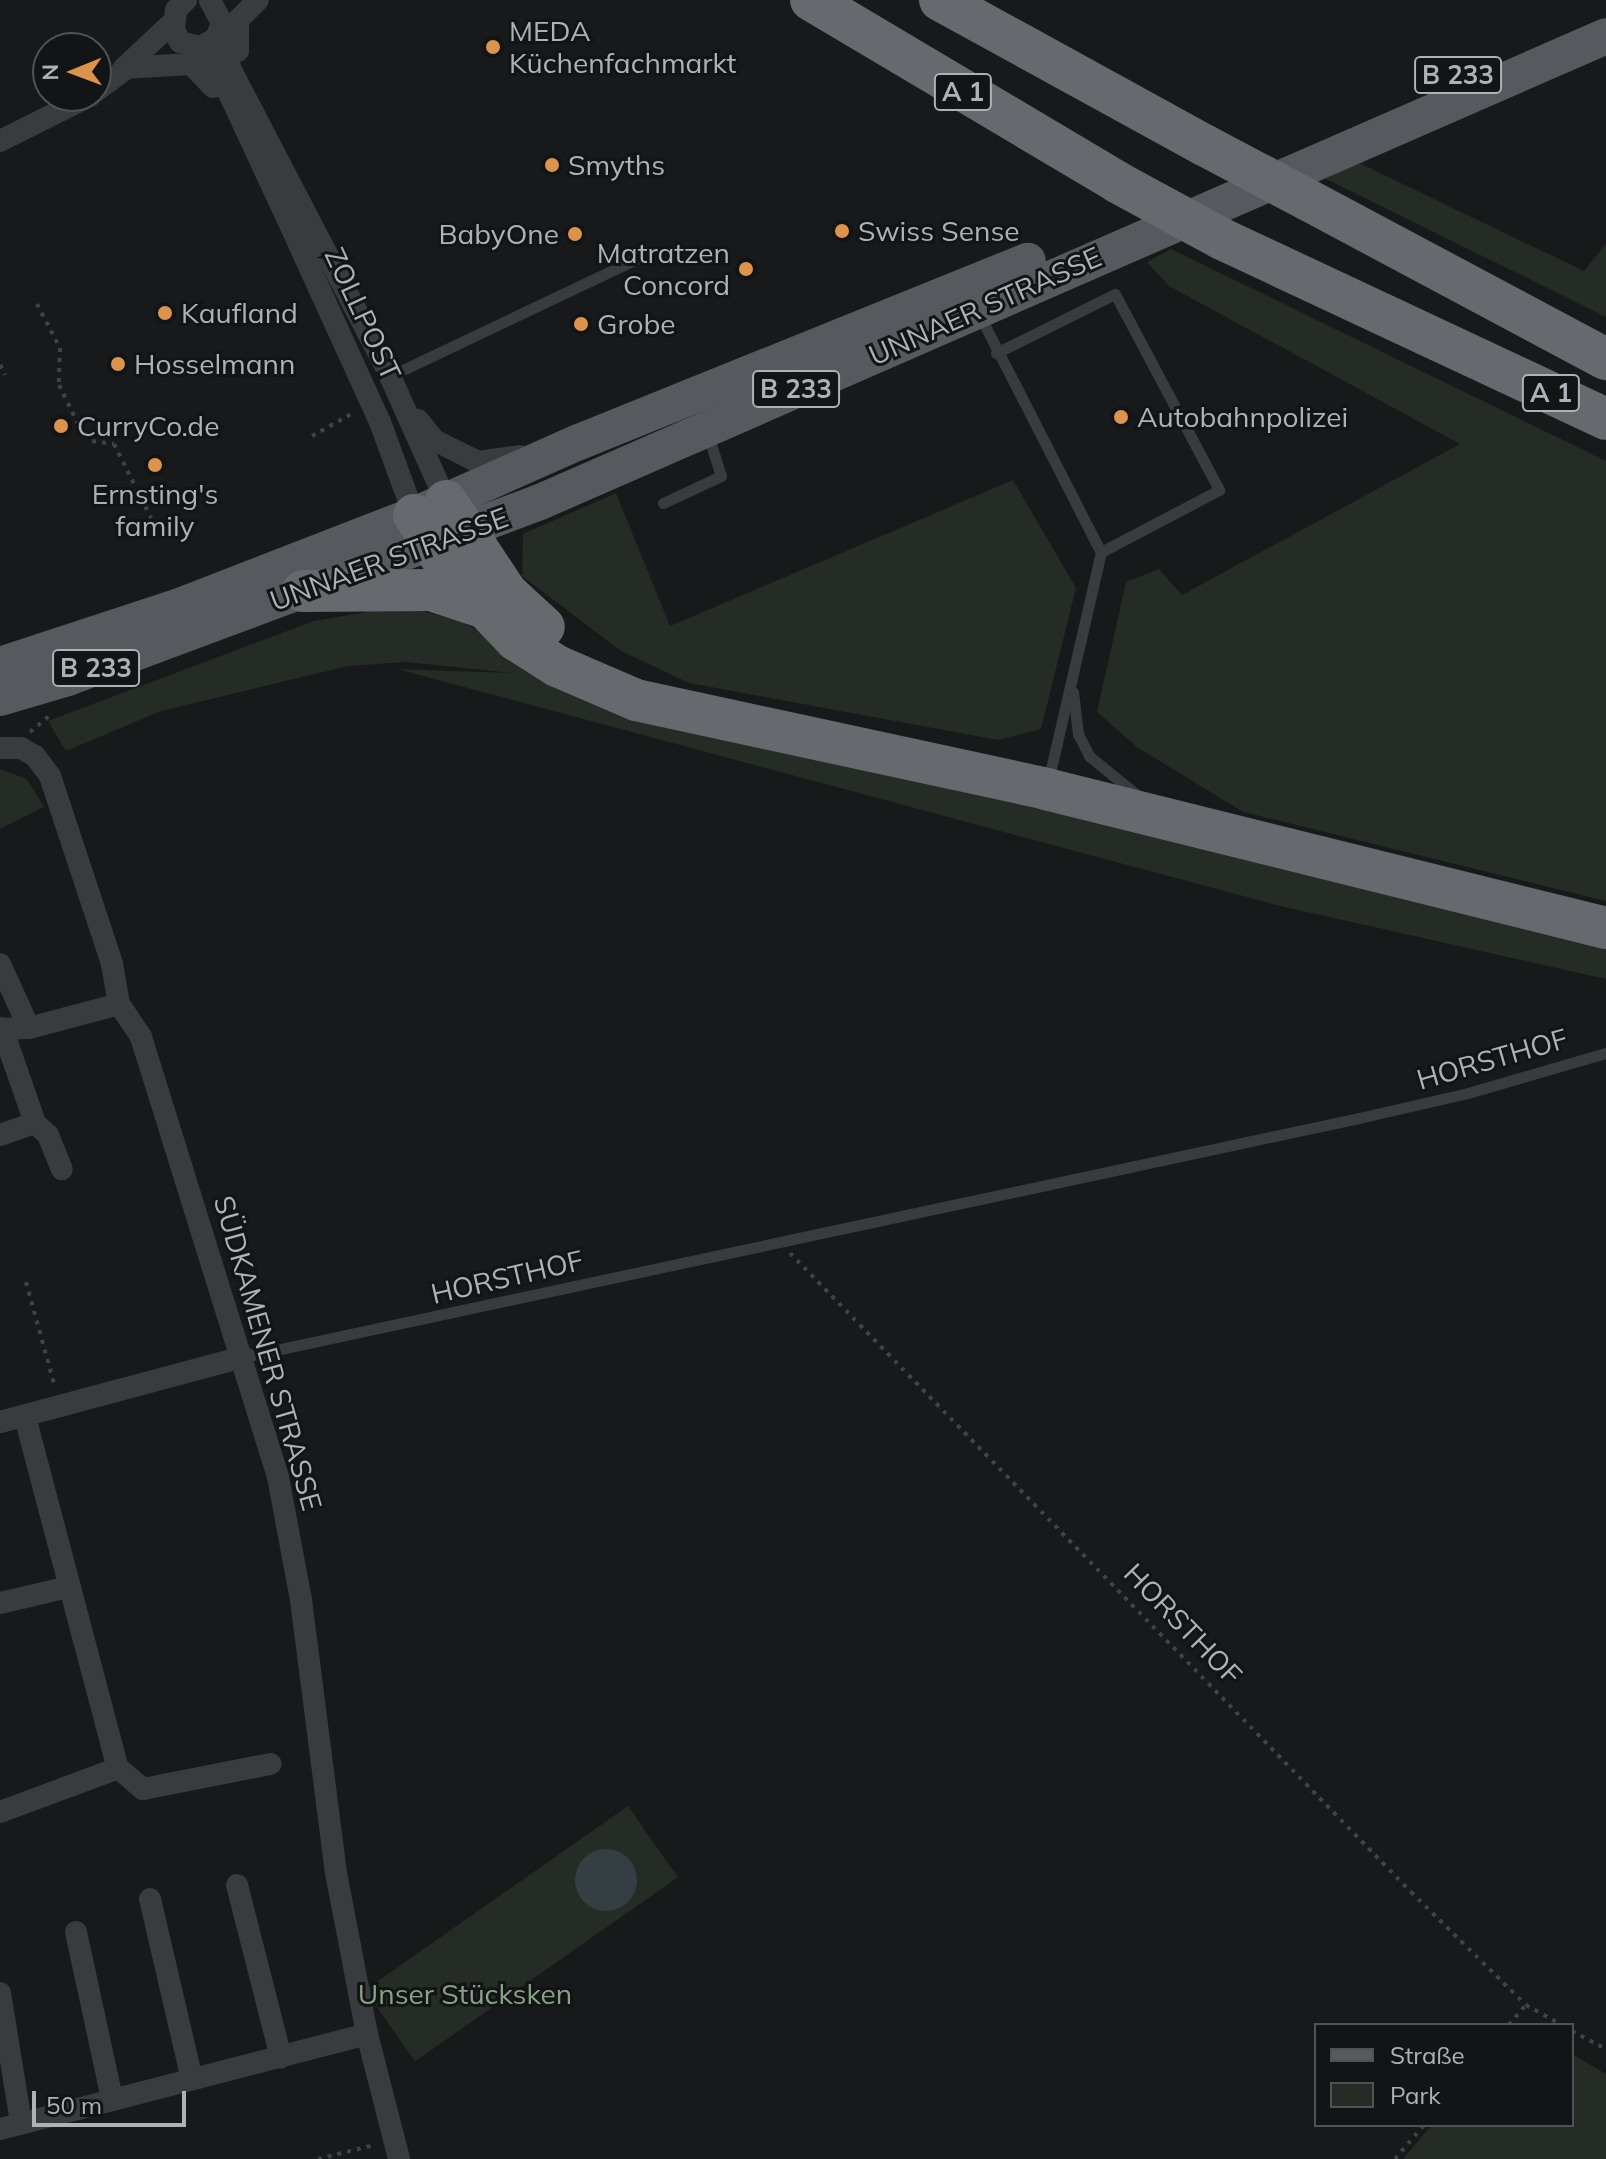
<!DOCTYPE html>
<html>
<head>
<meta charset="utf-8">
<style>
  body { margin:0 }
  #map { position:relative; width:1606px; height:2159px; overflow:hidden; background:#18191a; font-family:Mulish,sans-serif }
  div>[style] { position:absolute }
  .green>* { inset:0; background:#252c25; transform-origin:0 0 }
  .water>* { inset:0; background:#353f43 }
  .round { border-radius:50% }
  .path>* { height:4px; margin-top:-2px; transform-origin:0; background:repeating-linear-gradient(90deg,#404245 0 4px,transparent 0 10px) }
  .service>* { height:11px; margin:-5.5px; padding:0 5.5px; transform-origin:5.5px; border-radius:5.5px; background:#3a3b3e }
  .minor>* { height:22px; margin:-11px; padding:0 11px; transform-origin:11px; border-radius:11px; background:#3a3b3e }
  .primary>* { height:36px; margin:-18px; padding:0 18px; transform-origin:18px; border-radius:18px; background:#56595d }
  .motorway>* { height:42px; margin:-21px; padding:0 21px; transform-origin:21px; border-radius:21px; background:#666a6f }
  .motorway-bridge>* { height:42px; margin:-21px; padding:0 21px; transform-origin:21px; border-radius:21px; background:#666a6f }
  .dots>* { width:22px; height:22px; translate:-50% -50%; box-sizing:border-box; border:4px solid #131415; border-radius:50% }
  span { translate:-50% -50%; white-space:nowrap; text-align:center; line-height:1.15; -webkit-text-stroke:6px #131415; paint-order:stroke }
  .shield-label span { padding:2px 6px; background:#131415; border:2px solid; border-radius:6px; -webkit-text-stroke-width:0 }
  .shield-label { font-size:26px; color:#acb2b8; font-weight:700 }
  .poi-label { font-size:28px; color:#acb2b8 }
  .left { translate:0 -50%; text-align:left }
  .right { translate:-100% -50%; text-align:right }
  .street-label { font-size:28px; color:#acb2b8 }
  .park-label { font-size:28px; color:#89a186 }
  .legend { position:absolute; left:1314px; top:2023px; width:260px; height:104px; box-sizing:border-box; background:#131415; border:2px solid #505356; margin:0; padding:10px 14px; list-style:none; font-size:24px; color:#acb2b8 }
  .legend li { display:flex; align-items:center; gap:16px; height:40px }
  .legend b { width:40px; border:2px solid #505356 }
  .north { position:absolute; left:32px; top:32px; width:80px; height:80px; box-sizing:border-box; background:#131415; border:2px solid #505356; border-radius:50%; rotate:269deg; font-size:22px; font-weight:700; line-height:32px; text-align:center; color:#acb2b8 }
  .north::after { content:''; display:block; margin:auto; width:28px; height:36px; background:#dc934e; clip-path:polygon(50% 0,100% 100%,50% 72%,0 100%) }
  .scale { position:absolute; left:32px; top:2091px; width:154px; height:36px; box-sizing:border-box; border:4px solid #acb2b8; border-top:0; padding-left:10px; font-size:24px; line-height:28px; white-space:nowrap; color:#acb2b8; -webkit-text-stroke:6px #131415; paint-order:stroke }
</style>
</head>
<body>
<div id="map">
  <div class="green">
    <div style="clip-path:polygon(1357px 162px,1584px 271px,1606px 244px,1606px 317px,1324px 178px)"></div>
    <div style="clip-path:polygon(1171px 249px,1606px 461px,1606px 901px,1243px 812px,1137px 747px,1097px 712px,1126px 582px,1159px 569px,1182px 595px,1460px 444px,1169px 286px,1147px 262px)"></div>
    <div style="clip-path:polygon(1013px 480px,1076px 588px,1041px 729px,998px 740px,689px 683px,621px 651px,522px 576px,523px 534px,616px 493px,670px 626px)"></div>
    <div style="clip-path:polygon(418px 610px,460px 621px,511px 649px,1606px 939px,1606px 979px,1280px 906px,397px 669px,513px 673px,406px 662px,348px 666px,161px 711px,66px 751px,48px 721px,314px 621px,373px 611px)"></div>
    <div style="clip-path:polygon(0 769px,27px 779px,44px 807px,0 829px)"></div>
    <div style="left:628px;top:1806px;width:87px;height:321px;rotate:55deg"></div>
    <div style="clip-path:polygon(1572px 2054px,1606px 2074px,1606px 2159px,1403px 2159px,1432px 2125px,1572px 2125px)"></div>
  </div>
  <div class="water">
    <div class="round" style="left:575px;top:1849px;width:62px;height:62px"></div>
  </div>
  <div class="path">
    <div style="left:37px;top:304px;width:50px;rotate:62.4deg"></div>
    <div style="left:60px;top:348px;width:37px;rotate:92deg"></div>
    <div style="left:59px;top:385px;width:48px;rotate:64deg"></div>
    <div style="left:80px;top:428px;width:18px;rotate:47deg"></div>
    <div style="left:92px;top:441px;width:22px;rotate:8deg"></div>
    <div style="left:114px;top:444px;width:83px;rotate:63.4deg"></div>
    <div style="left:0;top:365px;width:11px;rotate:63deg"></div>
    <div style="left:312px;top:436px;width:49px;rotate:-29.2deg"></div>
    <div style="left:30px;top:732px;width:30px;rotate:-40deg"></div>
    <div style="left:790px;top:1253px;width:891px;rotate:45.82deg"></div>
    <div style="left:1411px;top:1892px;width:161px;rotate:44.5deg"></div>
    <div style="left:1526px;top:2005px;width:41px;rotate:29.1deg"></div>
    <div style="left:26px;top:1282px;width:109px;rotate:74.6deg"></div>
    <div style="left:1509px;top:2025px;width:25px;rotate:-50deg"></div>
    <div style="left:1572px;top:2031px;width:38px;rotate:28deg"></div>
    <div style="left:318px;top:2159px;width:58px;rotate:-14deg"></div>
    <div style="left:1395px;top:2159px;width:45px;rotate:-49.5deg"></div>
  </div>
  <div class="service">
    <div style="left:979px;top:314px;width:267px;rotate:62.9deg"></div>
    <div style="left:1101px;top:552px;width:235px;rotate:103deg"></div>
    <div style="left:996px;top:353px;width:133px;rotate:-26.4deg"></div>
    <div style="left:1115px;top:294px;width:222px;rotate:62deg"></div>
    <div style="left:1219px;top:490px;width:133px;rotate:152.3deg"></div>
    <div style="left:390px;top:376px;width:272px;rotate:-25.4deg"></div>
    <div style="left:663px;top:503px;width:64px;rotate:-25deg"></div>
    <div style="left:721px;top:476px;width:43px;rotate:-107.6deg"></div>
    <div style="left:1073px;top:692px;width:42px;rotate:83.2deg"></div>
    <div style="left:1078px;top:734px;width:25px;rotate:63deg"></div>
    <div style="left:1089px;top:756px;width:60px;rotate:39deg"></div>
    <div style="left:243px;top:1357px;width:1141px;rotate:-12.09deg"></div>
    <div style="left:1359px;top:1118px;width:112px;rotate:-12.9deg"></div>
    <div style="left:1468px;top:1093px;width:144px;rotate:-16.2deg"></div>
  </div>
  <div class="minor">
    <div style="left:186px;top:0;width:14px;rotate:135deg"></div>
    <div style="left:176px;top:10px;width:20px;rotate:96deg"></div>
    <div style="left:174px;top:30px;width:13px;rotate:63deg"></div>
    <div style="left:180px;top:42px;width:21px;rotate:14deg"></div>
    <div style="left:200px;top:47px;width:18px;rotate:-29deg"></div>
    <div style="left:216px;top:38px;width:16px;rotate:-68deg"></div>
    <div style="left:222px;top:23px;width:26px;rotate:-118deg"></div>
    <div style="left:220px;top:31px;width:41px;rotate:74.2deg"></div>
    <div style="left:231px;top:70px;width:345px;rotate:62.5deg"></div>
    <div style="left:390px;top:376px;width:137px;rotate:65.9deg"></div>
    <div style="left:200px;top:47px;width:36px;rotate:54deg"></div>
    <div style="left:221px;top:76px;width:181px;rotate:65.1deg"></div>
    <div style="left:297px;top:240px;width:200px;rotate:65.5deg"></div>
    <div style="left:380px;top:422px;width:99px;rotate:69.9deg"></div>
    <div style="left:238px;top:51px;width:31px;rotate:-90deg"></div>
    <div style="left:238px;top:20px;width:28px;rotate:-45deg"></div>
    <div style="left:124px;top:68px;width:67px;rotate:-3.4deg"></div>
    <div style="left:191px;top:64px;width:32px;rotate:46deg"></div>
    <div style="left:124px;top:68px;width:69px;rotate:-43.2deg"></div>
    <div style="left:96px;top:91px;width:49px;rotate:-36.6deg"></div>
    <div style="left:0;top:141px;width:101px;rotate:-26.6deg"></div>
    <div style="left:418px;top:420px;width:26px;rotate:51deg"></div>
    <div style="left:434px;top:440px;width:49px;rotate:26.6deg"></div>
    <div style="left:478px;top:462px;width:42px;rotate:-8.1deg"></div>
    <div style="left:0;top:748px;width:21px"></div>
    <div style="left:21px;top:748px;width:16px;rotate:30deg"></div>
    <div style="left:35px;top:756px;width:25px;rotate:53deg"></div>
    <div style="left:50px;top:776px;width:198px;rotate:71.7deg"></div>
    <div style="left:112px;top:964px;width:41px;rotate:80.1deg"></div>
    <div style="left:119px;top:1004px;width:40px;rotate:56deg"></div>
    <div style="left:141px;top:1037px;width:461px;rotate:72.7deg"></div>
    <div style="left:278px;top:1477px;width:125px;rotate:79.4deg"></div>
    <div style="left:301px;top:1600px;width:275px;rotate:82.7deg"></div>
    <div style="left:336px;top:1873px;width:164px;rotate:79.1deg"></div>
    <div style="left:367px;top:2034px;width:129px;rotate:75.6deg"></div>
    <div style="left:0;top:964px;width:70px;rotate:65.6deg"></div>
    <div style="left:2px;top:1028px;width:101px;rotate:70.8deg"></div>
    <div style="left:0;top:1029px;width:29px;rotate:-2deg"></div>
    <div style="left:29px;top:1028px;width:93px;rotate:-14.9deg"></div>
    <div style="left:0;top:1135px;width:37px;rotate:-19deg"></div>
    <div style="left:35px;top:1123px;width:18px;rotate:43deg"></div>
    <div style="left:48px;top:1135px;width:37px;rotate:68deg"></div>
    <div style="left:25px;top:1417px;width:363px;rotate:75.2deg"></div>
    <div style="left:118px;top:1768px;width:33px;rotate:40deg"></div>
    <div style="left:143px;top:1789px;width:130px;rotate:-11.1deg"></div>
    <div style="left:0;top:1422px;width:252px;rotate:-15deg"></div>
    <div style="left:0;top:1603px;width:71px;rotate:-13.1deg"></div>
    <div style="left:0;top:1812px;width:126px;rotate:-20.4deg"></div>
    <div style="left:237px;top:1885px;width:178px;rotate:75.7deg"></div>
    <div style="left:150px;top:1899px;width:185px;rotate:76.9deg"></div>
    <div style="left:76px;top:1932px;width:171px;rotate:77.8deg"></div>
    <div style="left:0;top:1993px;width:132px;rotate:80.8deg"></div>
    <div style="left:0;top:2129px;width:379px;rotate:-14.5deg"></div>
  </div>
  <div class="primary">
    <div style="left:0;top:665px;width:192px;rotate:-18.2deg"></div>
    <div style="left:182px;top:605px;width:249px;rotate:-21.2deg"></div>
    <div style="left:414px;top:515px;width:180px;rotate:-23.9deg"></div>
    <div style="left:579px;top:442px;width:484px;rotate:-22deg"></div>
    <div style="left:0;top:698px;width:71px;rotate:-16.4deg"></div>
    <div style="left:68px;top:678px;width:504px;rotate:-20.45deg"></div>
    <div style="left:540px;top:502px;width:1163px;rotate:-23.61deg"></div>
  </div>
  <div class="motorway">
    <div style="left:811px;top:0;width:356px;rotate:30.7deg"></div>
    <div style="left:940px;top:0;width:303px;rotate:28.8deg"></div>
    <div style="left:1308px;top:200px;width:338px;rotate:28.1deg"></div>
    <div style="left:1222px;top:239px;width:424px;rotate:25.1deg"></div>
    <div style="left:446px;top:501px;width:110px;rotate:56.5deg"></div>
    <div style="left:507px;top:593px;width:50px;rotate:42.6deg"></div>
    <div style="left:414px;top:515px;width:65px;rotate:57.5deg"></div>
    <div style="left:449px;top:570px;width:97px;rotate:46.3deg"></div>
    <div style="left:516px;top:640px;width:49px;rotate:32.4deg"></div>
    <div style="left:557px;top:666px;width:86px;rotate:23.3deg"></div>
    <div style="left:636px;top:700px;width:420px;rotate:12.2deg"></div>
    <div style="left:1046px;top:789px;width:577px;rotate:13.94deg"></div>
    <div style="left:303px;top:591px;width:128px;rotate:-0.4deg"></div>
    <div style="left:431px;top:590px;width:51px;rotate:18.4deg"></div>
  </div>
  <div class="motorway-bridge">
    <div style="left:1206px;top:146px;width:115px;rotate:27.9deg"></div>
    <div style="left:1117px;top:182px;width:119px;rotate:28.5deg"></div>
  </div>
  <div class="dots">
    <div style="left:493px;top:47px;background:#dc934e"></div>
    <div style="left:552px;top:165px;background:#dc934e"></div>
    <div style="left:842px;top:231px;background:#dc934e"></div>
    <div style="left:575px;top:234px;background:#dc934e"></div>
    <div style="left:746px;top:269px;background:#dc934e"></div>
    <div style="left:165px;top:313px;background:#dc934e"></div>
    <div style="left:581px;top:324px;background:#dc934e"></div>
    <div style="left:118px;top:364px;background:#dc934e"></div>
    <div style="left:1121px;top:417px;background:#dc934e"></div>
    <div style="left:61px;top:426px;background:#dc934e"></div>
    <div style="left:155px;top:465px;background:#dc934e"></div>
  </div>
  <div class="shield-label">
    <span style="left:1458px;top:75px">B 233</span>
    <span style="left:963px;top:92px">A 1</span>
    <span style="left:796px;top:389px">B 233</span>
    <span style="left:1551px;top:393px">A 1</span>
    <span style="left:96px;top:668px">B 233</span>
  </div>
  <div class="poi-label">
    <span class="left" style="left:509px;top:47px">MEDA<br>Küchenfachmarkt</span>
    <span class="left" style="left:568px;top:165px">Smyths</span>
    <span class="left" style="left:858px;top:231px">Swiss Sense</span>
    <span class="right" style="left:559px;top:234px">BabyOne</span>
    <span class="right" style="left:730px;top:269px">Matratzen<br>Concord</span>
    <span class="left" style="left:181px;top:313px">Kaufland</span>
    <span class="left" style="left:597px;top:324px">Grobe</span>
    <span class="left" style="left:134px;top:364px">Hosselmann</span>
    <span class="left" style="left:1137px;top:417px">Autobahnpolizei</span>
    <span class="left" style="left:77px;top:426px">CurryCo.de</span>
    <span style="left:155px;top:510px">Ernsting's<br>family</span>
  </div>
  <div class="street-label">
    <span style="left:985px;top:306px;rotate:-24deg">UNNAER STRASSE</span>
    <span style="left:363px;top:314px;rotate:65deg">ZOLLPOST</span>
    <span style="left:389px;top:559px;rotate:-20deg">UNNAER STRASSE</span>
    <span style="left:1492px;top:1059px;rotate:-16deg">HORSTHOF</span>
    <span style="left:507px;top:1277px;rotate:-13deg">HORSTHOF</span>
    <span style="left:268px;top:1353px;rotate:74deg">SÜDKAMENER STRASSE</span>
    <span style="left:1183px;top:1624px;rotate:46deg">HORSTHOF</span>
  </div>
  <div class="park-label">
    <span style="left:465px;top:1994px">Unser Stücksken</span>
  </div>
  <ul class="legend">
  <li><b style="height:10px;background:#56595d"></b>Straße</li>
  <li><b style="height:22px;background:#252c25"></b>Park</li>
  </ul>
  <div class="north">N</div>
  <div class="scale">50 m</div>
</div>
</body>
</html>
